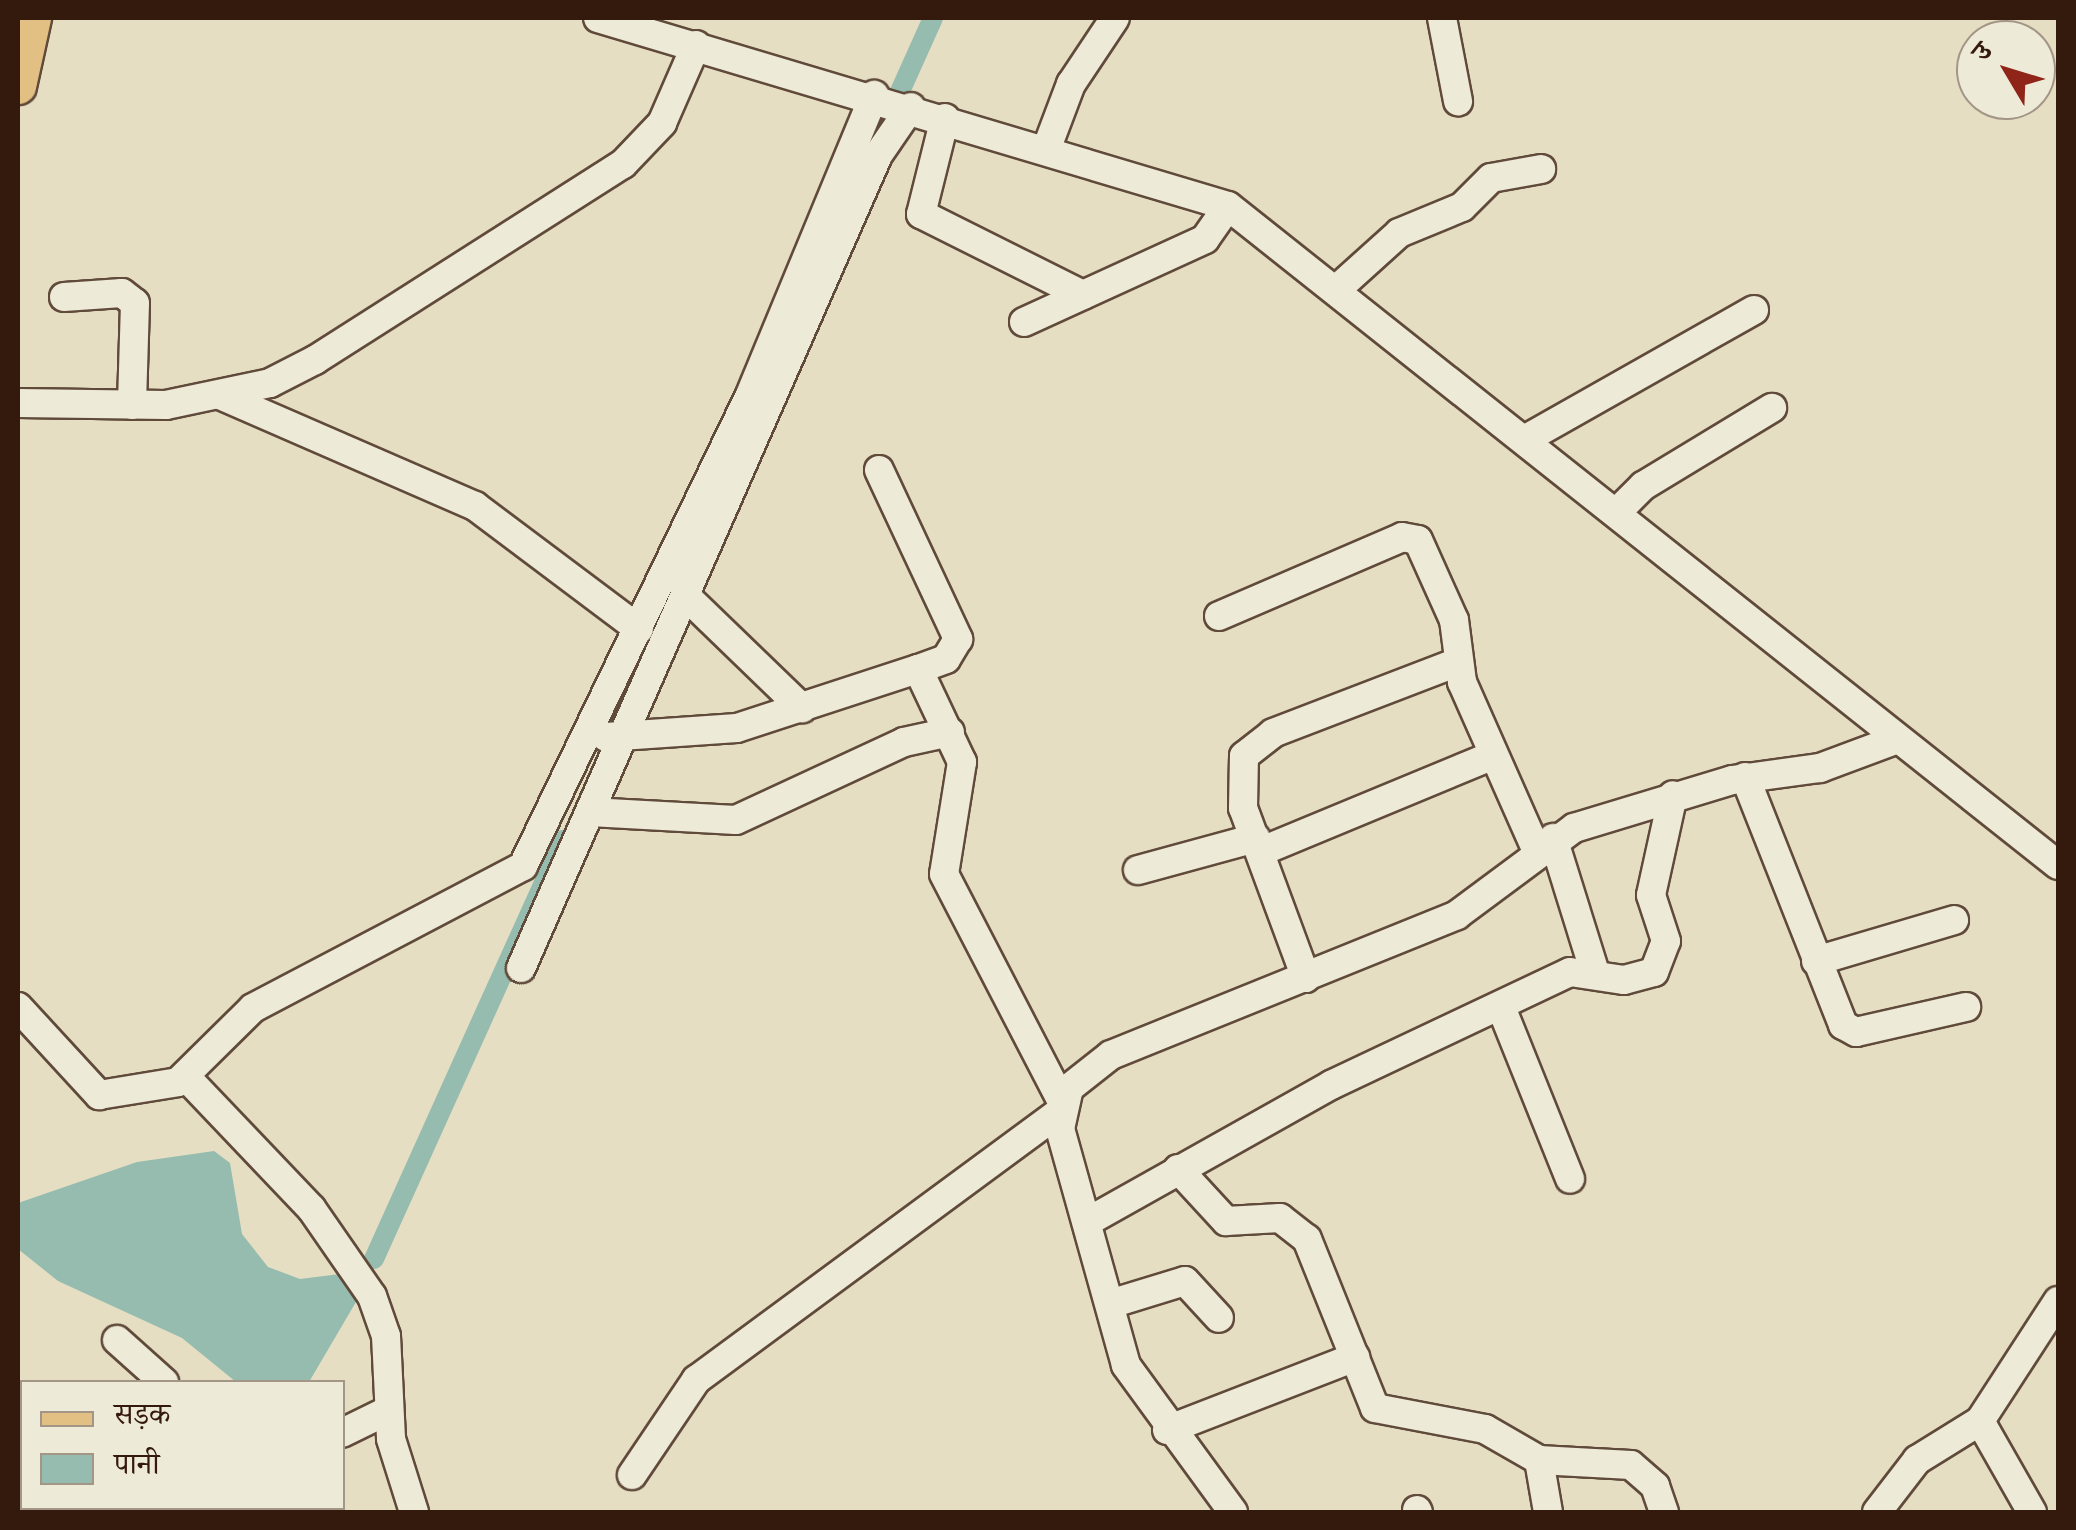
<!DOCTYPE html>
<html>
<head>
<meta charset="utf-8">
<style>
  body { margin:0 }
  #map { position:relative; width:2076px; height:1530px; overflow:hidden; background:#e5dec3; font-family:"Old Standard TT","Noto Serif Devanagari",serif }
  div>[style] { position:absolute }
  .water>* { inset:0; background:#96bcaf }
  .canal>* { height:20px; margin:-10px; padding:0 10px; transform-origin:10px; border-radius:10px; background:#96bcaf }
  .roads { filter:drop-shadow(2px 0 #604a3a) drop-shadow(-2px 0 #604a3a) drop-shadow(0 2px #604a3a) drop-shadow(0 -2px #604a3a) }
  .minor>* { height:28px; margin:-14px; padding:0 14px; transform-origin:14px; border-radius:14px; background:#eeead8 }
  .major>* { height:35px; margin:-17.5px; padding:0 17.5px; transform-origin:17.5px; border-radius:17.5px; background:#e2bf82 }
  span { translate:-50% -50%; white-space:nowrap; text-align:center; line-height:1.15; -webkit-text-stroke:9px #eeead8; paint-order:stroke }
  .frame { position:absolute; inset:0; border:20px solid #34190d; pointer-events:none }
  .legend { position:absolute; left:20px; top:1380px; width:325px; height:130px; box-sizing:border-box; background:#eeead8; border:2px solid #a49687; margin:0; padding:12px 18px; list-style:none; font-size:30px; color:#34190d }
  .legend li { display:flex; align-items:center; gap:20px; height:50px }
  .legend b { width:50px; border:2px solid #a49687 }
  .north { position:absolute; left:1956px; top:20px; width:100px; height:100px; box-sizing:border-box; background:#eeead8; border:2px solid #a49687; border-radius:50%; rotate:308deg; font-size:28px; font-weight:700; line-height:40px; text-align:center; color:#34190d }
  .north::after { content:''; display:block; margin:auto; width:35px; height:45px; background:#8f2418; clip-path:polygon(50% 0,100% 100%,50% 72%,0 100%) }
</style>
</head>
<body>
<div id="map">
  <div class="water">
    <div style="clip-path:polygon(214px 1151px,230px 1163px,242px 1234px,268px 1267px,300px 1279px,356px 1272px,363px 1290px,309px 1382px,236px 1382px,182px 1338px,58px 1281px,18px 1249px,18px 1203px,137px 1162px)"></div>
  </div>
  <div class="canal">
    <div style="left:889px;top:116px;width:107px;rotate:-65.8deg"></div>
    <div style="left:374px;top:1259px;width:460px;rotate:-65.7deg"></div>
  </div>
  <div class="roads">
    <div class="minor">
      <div style="left:598px;top:18px;width:657px;rotate:16.62deg"></div>
      <div style="left:1228px;top:206px;width:1060px;rotate:38.45deg"></div>
      <div style="left:1442px;top:18px;width:85px;rotate:79.1deg"></div>
      <div style="left:945px;top:118px;width:99px;rotate:104deg"></div>
      <div style="left:921px;top:214px;width:181px;rotate:26.6deg"></div>
      <div style="left:1046px;top:150px;width:71px;rotate:-69.3deg"></div>
      <div style="left:1071px;top:84px;width:79px;rotate:-56.3deg"></div>
      <div style="left:1336px;top:290px;width:85px;rotate:-42.1deg"></div>
      <div style="left:1399px;top:233px;width:68px;rotate:-22.4deg"></div>
      <div style="left:1462px;top:207px;width:41px;rotate:-45deg"></div>
      <div style="left:1491px;top:178px;width:51px;rotate:-10.2deg"></div>
      <div style="left:64px;top:297px;width:58px;rotate:-3.9deg"></div>
      <div style="left:122px;top:293px;width:16px;rotate:38deg"></div>
      <div style="left:135px;top:303px;width:102px;rotate:91.7deg"></div>
      <div style="left:1024px;top:322px;width:199px;rotate:-24.6deg"></div>
      <div style="left:1205px;top:239px;width:40px;rotate:-55.1deg"></div>
      <div style="left:222px;top:396px;width:276px;rotate:23.5deg"></div>
      <div style="left:475px;top:506px;width:205px;rotate:36.9deg"></div>
      <div style="left:18px;top:403px;width:148px;rotate:0.8deg"></div>
      <div style="left:166px;top:405px;width:106px;rotate:-11.9deg"></div>
      <div style="left:270px;top:383px;width:51px;rotate:-27.1deg"></div>
      <div style="left:315px;top:360px;width:365px;rotate:-32.5deg"></div>
      <div style="left:623px;top:164px;width:57px;rotate:-46.4deg"></div>
      <div style="left:662px;top:123px;width:85px;rotate:-66.4deg"></div>
      <div style="left:1526px;top:439px;width:262px;rotate:-29.5deg"></div>
      <div style="left:879px;top:470px;width:187px;rotate:64.9deg"></div>
      <div style="left:958px;top:639px;width:23px;rotate:121deg"></div>
      <div style="left:946px;top:659px;width:30px;rotate:160deg"></div>
      <div style="left:1617px;top:512px;width:37px;rotate:-45deg"></div>
      <div style="left:1643px;top:486px;width:151px;rotate:-31.2deg"></div>
      <div style="left:690px;top:600px;width:156px;rotate:44deg"></div>
      <div style="left:1219px;top:616px;width:199px;rotate:-23.3deg"></div>
      <div style="left:1402px;top:537px;width:16px;rotate:11deg"></div>
      <div style="left:1418px;top:540px;width:88px;rotate:65.8deg"></div>
      <div style="left:1454px;top:620px;width:63px;rotate:82.6deg"></div>
      <div style="left:1462px;top:682px;width:185px;rotate:66.1deg"></div>
      <div style="left:606px;top:737px;width:131px;rotate:-3.9deg"></div>
      <div style="left:737px;top:728px;width:190px;rotate:-18.1deg"></div>
      <div style="left:918px;top:669px;width:103px;rotate:64.7deg"></div>
      <div style="left:962px;top:762px;width:113px;rotate:99.1deg"></div>
      <div style="left:944px;top:874px;width:254px;rotate:62.6deg"></div>
      <div style="left:1745px;top:777px;width:267px;rotate:68.4deg"></div>
      <div style="left:1843px;top:1025px;width:15px;rotate:28deg"></div>
      <div style="left:1856px;top:1032px;width:113px;rotate:-12.8deg"></div>
      <div style="left:590px;top:812px;width:146px;rotate:3.1deg"></div>
      <div style="left:736px;top:820px;width:185px;rotate:-24.9deg"></div>
      <div style="left:904px;top:742px;width:47px;rotate:-12.3deg"></div>
      <div style="left:1553px;top:838px;width:141px;rotate:72.7deg"></div>
      <div style="left:1262px;top:851px;width:248px;rotate:-22.5deg"></div>
      <div style="left:1138px;top:870px;width:122px;rotate:-15.2deg"></div>
      <div style="left:1816px;top:961px;width:144px;rotate:-16.5deg"></div>
      <div style="left:521px;top:968px;width:888px;rotate:-66.29deg"></div>
      <div style="left:878px;top:155px;width:58px;rotate:-55.5deg"></div>
      <div style="left:1306px;top:978px;width:181px;rotate:-110.3deg"></div>
      <div style="left:1243px;top:808px;width:52px;rotate:-88.9deg"></div>
      <div style="left:1244px;top:756px;width:37px;rotate:-38deg"></div>
      <div style="left:1273px;top:733px;width:198px;rotate:-21deg"></div>
      <div style="left:18px;top:1007px;width:120px;rotate:47.4deg"></div>
      <div style="left:99px;top:1095px;width:80px;rotate:-9.3deg"></div>
      <div style="left:178px;top:1082px;width:105px;rotate:-44.6deg"></div>
      <div style="left:253px;top:1008px;width:305px;rotate:-27.7deg"></div>
      <div style="left:523px;top:866px;width:523px;rotate:-64.27deg"></div>
      <div style="left:750px;top:395px;width:325px;rotate:-67.5deg"></div>
      <div style="left:1501px;top:1007px;width:185px;rotate:68.1deg"></div>
      <div style="left:187px;top:1078px;width:180px;rotate:46.4deg"></div>
      <div style="left:311px;top:1208px;width:107px;rotate:55.3deg"></div>
      <div style="left:372px;top:1296px;width:42px;rotate:70.7deg"></div>
      <div style="left:386px;top:1336px;width:103px;rotate:87.2deg"></div>
      <div style="left:391px;top:1439px;width:77px;rotate:72.5deg"></div>
      <div style="left:1178px;top:1169px;width:71px;rotate:47.3deg"></div>
      <div style="left:1226px;top:1221px;width:54px;rotate:-3.2deg"></div>
      <div style="left:1280px;top:1218px;width:34px;rotate:38deg"></div>
      <div style="left:1307px;top:1239px;width:182px;rotate:68.1deg"></div>
      <div style="left:1375px;top:1408px;width:112px;rotate:10.8deg"></div>
      <div style="left:1485px;top:1429px;width:62px;rotate:29.9deg"></div>
      <div style="left:1539px;top:1460px;width:92px;rotate:3.1deg"></div>
      <div style="left:1631px;top:1465px;width:32px;rotate:41deg"></div>
      <div style="left:1655px;top:1486px;width:28px;rotate:71deg"></div>
      <div style="left:1087px;top:1222px;width:280px;rotate:-29.3deg"></div>
      <div style="left:1331px;top:1085px;width:264px;rotate:-25.3deg"></div>
      <div style="left:1570px;top:972px;width:55px;rotate:8.4deg"></div>
      <div style="left:1624px;top:980px;width:31px;rotate:-15deg"></div>
      <div style="left:1654px;top:972px;width:33px;rotate:-69deg"></div>
      <div style="left:1666px;top:941px;width:48px;rotate:-108.1deg"></div>
      <div style="left:1651px;top:895px;width:102px;rotate:-77.6deg"></div>
      <div style="left:1110px;top:1304px;width:78px;rotate:-17deg"></div>
      <div style="left:1185px;top:1281px;width:50px;rotate:47.4deg"></div>
      <div style="left:117px;top:1340px;width:63px;rotate:41.8deg"></div>
      <div style="left:1980px;top:1421px;width:105px;rotate:60.3deg"></div>
      <div style="left:1167px;top:1430px;width:202px;rotate:-21.2deg"></div>
      <div style="left:342px;top:1433px;width:50px;rotate:-26.1deg"></div>
      <div style="left:1539px;top:1460px;width:53px;rotate:80.2deg"></div>
      <div style="left:632px;top:1475px;width:115px;rotate:-56deg"></div>
      <div style="left:696px;top:1380px;width:450px;rotate:-36.4deg"></div>
      <div style="left:1417px;top:1510px;width:2px;rotate:63deg"></div>
      <div style="left:224px;top:1512px;width:4px;rotate:-63deg"></div>
      <div style="left:1233px;top:1512px;width:182px;rotate:-126.1deg"></div>
      <div style="left:1126px;top:1365px;width:245px;rotate:-105.6deg"></div>
      <div style="left:1060px;top:1129px;width:42px;rotate:-77.6deg"></div>
      <div style="left:1069px;top:1088px;width:53px;rotate:-38.2deg"></div>
      <div style="left:1111px;top:1055px;width:373px;rotate:-22deg"></div>
      <div style="left:1457px;top:915px;width:146px;rotate:-36.6deg"></div>
      <div style="left:1574px;top:828px;width:165px;rotate:-16.9deg"></div>
      <div style="left:1732px;top:780px;width:89px;rotate:-7.8deg"></div>
      <div style="left:1820px;top:768px;width:83px;rotate:-20.4deg"></div>
      <div style="left:1877px;top:1512px;width:66px;rotate:-52.4deg"></div>
      <div style="left:1917px;top:1460px;width:74px;rotate:-31.8deg"></div>
      <div style="left:1980px;top:1421px;width:143px;rotate:-57deg"></div>
    </div>
    <div class="major">
      <div style="left:18px;top:86px;width:70px;rotate:-77.6deg"></div>
    </div>
  </div>
  <div class="frame"></div>
  <ul class="legend">
  <li><b style="height:12px;background:#e2bf82"></b>सड़क</li>
  <li><b style="height:28px;background:#96bcaf"></b>पानी</li>
  </ul>
  <div class="north">उ</div>
</div>
</body>
</html>
